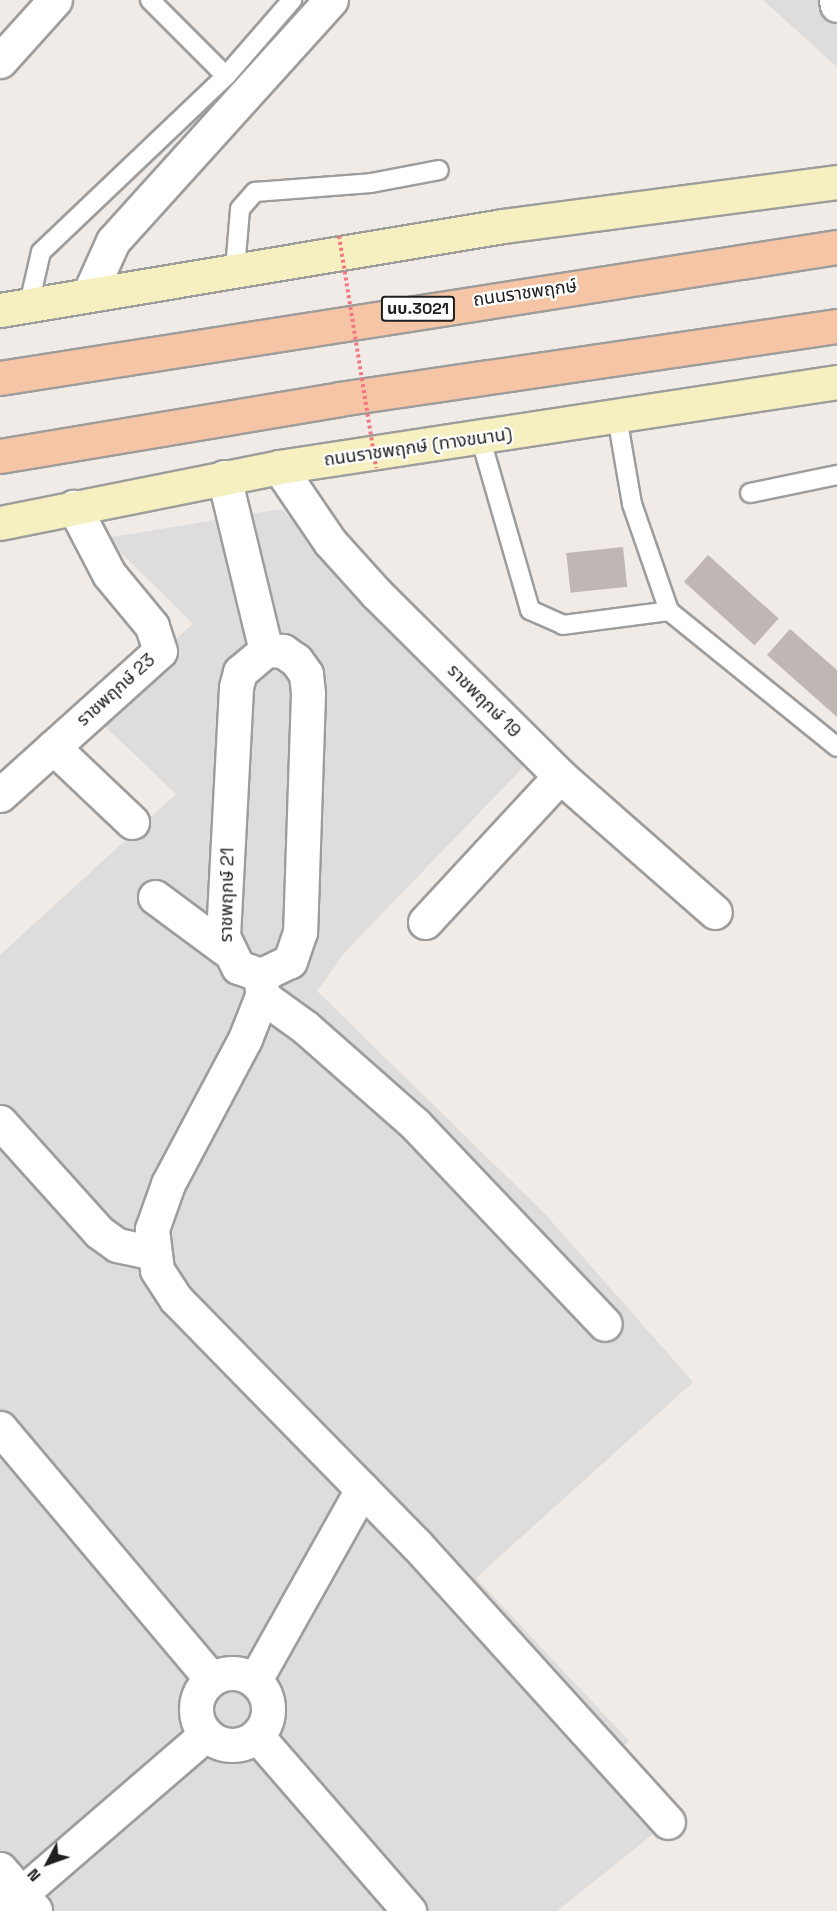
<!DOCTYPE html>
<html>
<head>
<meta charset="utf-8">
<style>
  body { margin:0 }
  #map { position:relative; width:837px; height:1911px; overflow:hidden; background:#f0ebe7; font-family:"Space Grotesk","Noto Sans Thai",sans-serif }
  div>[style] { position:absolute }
  .residential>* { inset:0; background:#dedddd }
  .building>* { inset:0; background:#c0b6b3; transform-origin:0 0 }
  .roads { filter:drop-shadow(2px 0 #9d9d9d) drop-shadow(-2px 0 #9d9d9d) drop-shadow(0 2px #9d9d9d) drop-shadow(0 -2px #9d9d9d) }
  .service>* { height:18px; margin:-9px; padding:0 9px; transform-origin:9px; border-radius:9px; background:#fff }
  .minor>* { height:33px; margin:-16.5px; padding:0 16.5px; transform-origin:16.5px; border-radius:16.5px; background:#fff }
  .minor>.ring { margin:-16.5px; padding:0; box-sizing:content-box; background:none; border:33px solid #fff; border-radius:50% }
  .secondary>* { height:33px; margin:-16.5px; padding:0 16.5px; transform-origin:16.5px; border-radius:16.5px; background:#f6efbf }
  .primary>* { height:33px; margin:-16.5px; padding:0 16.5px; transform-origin:16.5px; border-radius:16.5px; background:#f6c5a5 }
  .path-bridge>* { height:4px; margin-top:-2px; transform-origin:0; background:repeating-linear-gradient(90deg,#f17680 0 3px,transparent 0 6px) }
  span { translate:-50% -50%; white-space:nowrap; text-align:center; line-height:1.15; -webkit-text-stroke:4.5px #fff; paint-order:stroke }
  .shield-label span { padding:2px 4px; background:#fff; border:2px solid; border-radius:4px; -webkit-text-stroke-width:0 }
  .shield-label { font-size:16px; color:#202020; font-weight:700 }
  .street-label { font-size:18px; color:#202020 }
  .north { position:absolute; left:18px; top:1833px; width:60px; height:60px; -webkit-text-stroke:4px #fff; paint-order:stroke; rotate:229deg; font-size:16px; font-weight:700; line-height:24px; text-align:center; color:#202020 }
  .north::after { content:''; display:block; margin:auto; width:21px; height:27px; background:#202020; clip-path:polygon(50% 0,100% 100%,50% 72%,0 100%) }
</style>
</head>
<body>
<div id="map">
  <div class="residential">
    <div style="clip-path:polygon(763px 0,837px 0,837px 67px)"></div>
    <div style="clip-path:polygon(281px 509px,534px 756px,345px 952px,317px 991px,546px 1215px,693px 1382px,476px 1578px,629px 1741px,610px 1757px,668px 1822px,557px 1911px,0 1911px,0 955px,176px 794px,91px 713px,193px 624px,106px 538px)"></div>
  </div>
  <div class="building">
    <div style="left:623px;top:547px;width:40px;height:57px;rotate:84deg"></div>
    <div style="left:708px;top:555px;width:95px;height:36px;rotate:42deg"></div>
    <div style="clip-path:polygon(790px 629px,837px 670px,837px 717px,767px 655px)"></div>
  </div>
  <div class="roads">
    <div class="service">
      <div style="left:150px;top:0;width:107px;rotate:45deg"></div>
      <div style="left:235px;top:269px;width:60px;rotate:-85.2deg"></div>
      <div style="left:240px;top:209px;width:23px;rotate:-49deg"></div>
      <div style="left:255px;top:192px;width:116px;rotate:-4.4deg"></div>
      <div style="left:371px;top:183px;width:69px;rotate:-10.8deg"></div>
      <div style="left:29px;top:304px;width:53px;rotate:-77deg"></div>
      <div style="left:41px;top:252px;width:255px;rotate:-43.6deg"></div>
      <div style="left:226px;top:76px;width:101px;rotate:-49deg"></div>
      <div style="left:617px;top:417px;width:88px;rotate:80.2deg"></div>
      <div style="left:632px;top:504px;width:113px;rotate:70.9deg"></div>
      <div style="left:669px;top:611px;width:216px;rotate:39deg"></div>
      <div style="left:481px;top:440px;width:177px;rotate:73.9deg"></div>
      <div style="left:530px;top:610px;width:36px;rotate:24deg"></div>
      <div style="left:563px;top:625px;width:107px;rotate:-7.5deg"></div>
      <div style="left:750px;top:493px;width:89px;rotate:-11.7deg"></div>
    </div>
    <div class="minor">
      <div style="left:836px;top:0;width:5px;rotate:79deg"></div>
      <div style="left:0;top:61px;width:82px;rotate:-48deg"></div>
      <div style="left:89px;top:294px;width:58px;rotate:-65.6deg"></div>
      <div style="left:113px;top:241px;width:325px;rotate:-47.9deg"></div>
      <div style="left:279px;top:467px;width:91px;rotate:55.8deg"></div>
      <div style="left:330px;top:542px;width:70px;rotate:47.9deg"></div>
      <div style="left:377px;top:594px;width:258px;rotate:44.8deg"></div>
      <div style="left:560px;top:776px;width:206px;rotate:41.3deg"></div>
      <div style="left:224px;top:477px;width:178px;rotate:76.4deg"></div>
      <div style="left:266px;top:650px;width:17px;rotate:3deg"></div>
      <div style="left:283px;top:651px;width:16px;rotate:35deg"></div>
      <div style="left:296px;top:660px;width:17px;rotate:54deg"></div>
      <div style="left:306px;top:674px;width:20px;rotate:84deg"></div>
      <div style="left:308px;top:694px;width:238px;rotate:91.9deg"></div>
      <div style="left:300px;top:932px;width:31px;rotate:109deg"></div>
      <div style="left:290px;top:961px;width:32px;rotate:154deg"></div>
      <div style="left:261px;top:975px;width:24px;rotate:-161deg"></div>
      <div style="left:238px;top:967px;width:34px;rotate:-116deg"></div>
      <div style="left:223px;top:936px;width:249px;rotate:-87deg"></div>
      <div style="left:236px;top:687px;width:16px;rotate:-75deg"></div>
      <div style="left:240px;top:672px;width:34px;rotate:-40deg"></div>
      <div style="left:53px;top:747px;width:109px;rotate:43.5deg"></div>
      <div style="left:0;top:795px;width:215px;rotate:-42deg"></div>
      <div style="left:160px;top:651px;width:26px;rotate:-108deg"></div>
      <div style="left:152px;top:626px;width:67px;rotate:-129.6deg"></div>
      <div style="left:109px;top:574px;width:76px;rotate:-117.6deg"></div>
      <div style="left:155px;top:897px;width:87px;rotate:36.6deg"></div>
      <div style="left:425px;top:922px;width:199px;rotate:-47.2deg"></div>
      <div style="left:261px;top:975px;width:21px;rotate:87deg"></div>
      <div style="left:262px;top:996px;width:46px;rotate:111.6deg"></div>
      <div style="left:245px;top:1039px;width:164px;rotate:118deg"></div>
      <div style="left:168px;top:1184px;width:48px;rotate:109.6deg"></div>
      <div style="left:152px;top:1229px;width:41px;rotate:83deg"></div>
      <div style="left:157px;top:1270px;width:35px;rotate:57deg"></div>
      <div style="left:176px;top:1299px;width:343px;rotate:45.6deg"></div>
      <div style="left:416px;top:1544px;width:375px;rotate:47.8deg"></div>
      <div style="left:262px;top:996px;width:53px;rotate:35.8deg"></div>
      <div style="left:305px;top:1027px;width:148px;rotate:41.4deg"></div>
      <div style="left:416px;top:1125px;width:274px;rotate:46.5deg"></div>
      <div style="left:0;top:1122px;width:148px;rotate:48deg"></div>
      <div style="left:99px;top:1232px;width:22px;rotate:36deg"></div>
      <div style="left:117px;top:1245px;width:35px;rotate:12deg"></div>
      <div style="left:0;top:1428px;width:328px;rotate:49.9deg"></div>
      <div class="ring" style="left:196px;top:1673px;width:39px;height:39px"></div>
      <div style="left:255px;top:1680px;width:219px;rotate:-60.7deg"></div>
      <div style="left:257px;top:1736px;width:232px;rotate:49deg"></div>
      <div style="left:0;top:1869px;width:54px;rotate:49.5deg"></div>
      <div style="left:1px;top:1911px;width:271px;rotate:-40.8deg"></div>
    </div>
    <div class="secondary">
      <div style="left:0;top:310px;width:510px;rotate:-9.48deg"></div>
      <div style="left:503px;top:226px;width:337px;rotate:-7.5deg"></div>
      <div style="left:0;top:523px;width:285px;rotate:-11.3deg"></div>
      <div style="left:279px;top:467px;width:564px;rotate:-8.66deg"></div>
    </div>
    <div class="primary">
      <div style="left:0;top:378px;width:847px;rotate:-8.9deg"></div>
      <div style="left:0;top:456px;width:344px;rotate:-9.5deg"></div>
      <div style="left:339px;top:399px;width:503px;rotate:-8.34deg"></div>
    </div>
  </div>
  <div class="path-bridge">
    <div style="left:339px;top:236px;width:235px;rotate:80.9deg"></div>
  </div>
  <div class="shield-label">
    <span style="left:418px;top:309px">นบ.3021</span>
  </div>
  <div class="street-label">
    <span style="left:525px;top:293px;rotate:-8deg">ถนนราชพฤกษ์</span>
    <span style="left:418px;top:447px;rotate:-8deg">ถนนราชพฤกษ์ (ทางขนาน)</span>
    <span style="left:116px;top:690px;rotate:-42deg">ราชพฤกษ์ 23</span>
    <span style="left:484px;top:701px;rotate:45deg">ราชพฤกษ์ 19</span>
    <span style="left:227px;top:895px;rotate:-89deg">ราชพฤกษ์ 21</span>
  </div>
  <div class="north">N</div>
</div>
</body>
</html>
